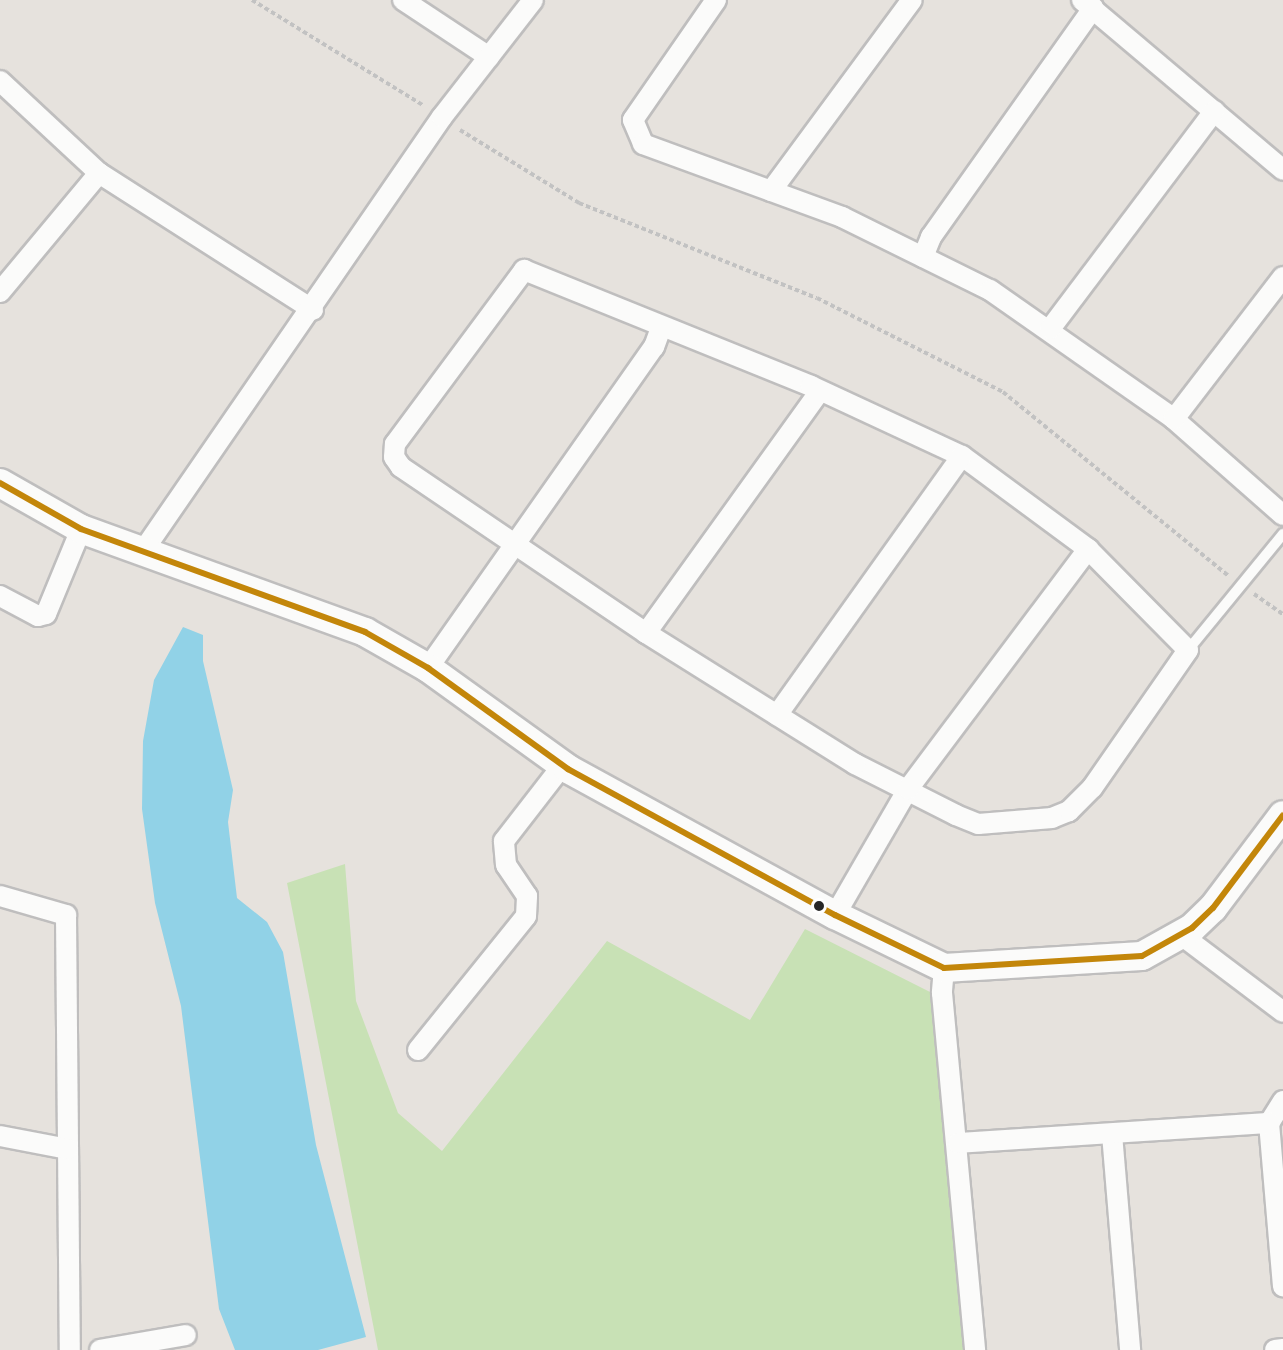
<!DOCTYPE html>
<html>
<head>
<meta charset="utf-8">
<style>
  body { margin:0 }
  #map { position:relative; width:1283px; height:1350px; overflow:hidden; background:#e6e2dd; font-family:Poppins,sans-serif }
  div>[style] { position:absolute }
  .green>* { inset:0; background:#c8e1b5 }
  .water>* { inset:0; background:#91d2e7 }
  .path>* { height:4px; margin-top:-2px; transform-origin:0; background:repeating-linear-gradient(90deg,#c2c2c2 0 4.5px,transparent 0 7.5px) }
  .roads { filter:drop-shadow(2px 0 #bfbebe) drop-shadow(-2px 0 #bfbebe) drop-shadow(0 2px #bfbebe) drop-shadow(0 -2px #bfbebe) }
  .lane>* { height:10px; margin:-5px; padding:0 5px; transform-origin:5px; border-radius:5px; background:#fbfbfa }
  .street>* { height:20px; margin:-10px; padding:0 10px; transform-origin:10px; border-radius:10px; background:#fbfbfa }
  .secondary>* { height:28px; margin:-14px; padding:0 14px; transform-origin:14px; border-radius:14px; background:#fbfbfa }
  .bus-1>* { height:6px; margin:-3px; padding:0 3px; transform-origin:3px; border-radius:3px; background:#c3860a }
  .dots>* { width:16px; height:16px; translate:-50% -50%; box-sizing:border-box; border:3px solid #fff; border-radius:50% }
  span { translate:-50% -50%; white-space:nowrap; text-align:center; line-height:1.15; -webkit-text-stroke:4.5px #fff; paint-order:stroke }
</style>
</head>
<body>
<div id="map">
  <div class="green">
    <div style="clip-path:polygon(345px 864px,356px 1001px,398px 1113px,442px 1151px,607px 941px,750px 1020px,805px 929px,930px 992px,966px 1350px,378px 1350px,287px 883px)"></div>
  </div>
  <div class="water">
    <div style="clip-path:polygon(183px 627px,203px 635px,203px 661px,233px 790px,228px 822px,237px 898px,267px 922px,283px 952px,316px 1145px,366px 1337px,318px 1350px,235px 1350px,219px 1309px,181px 1006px,155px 903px,142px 809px,143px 741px,154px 680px)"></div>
  </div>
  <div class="path">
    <div style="left:252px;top:0;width:202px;rotate:31.6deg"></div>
    <div style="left:460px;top:130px;width:140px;rotate:31.5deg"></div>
    <div style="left:579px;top:203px;width:256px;rotate:21.8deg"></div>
    <div style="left:817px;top:298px;width:208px;rotate:26.8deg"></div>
    <div style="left:1003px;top:392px;width:291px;rotate:39.2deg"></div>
    <div style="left:1254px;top:594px;width:35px;rotate:35deg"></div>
  </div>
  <div class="roads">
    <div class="lane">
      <div style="left:1188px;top:650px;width:150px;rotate:-50.7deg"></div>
    </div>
    <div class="street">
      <div style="left:403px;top:0;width:103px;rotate:33.5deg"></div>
      <div style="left:716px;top:0;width:146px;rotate:124.7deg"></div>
      <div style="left:633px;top:120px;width:26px;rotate:67deg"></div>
      <div style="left:643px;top:144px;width:212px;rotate:20.1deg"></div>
      <div style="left:842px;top:217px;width:165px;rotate:26.3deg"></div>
      <div style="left:990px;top:290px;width:225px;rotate:35deg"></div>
      <div style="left:1174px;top:419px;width:145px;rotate:41.4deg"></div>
      <div style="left:1082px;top:0;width:263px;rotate:40.2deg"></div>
      <div style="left:0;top:81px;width:135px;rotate:42.9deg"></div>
      <div style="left:99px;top:173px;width:254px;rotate:32.6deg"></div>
      <div style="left:771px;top:191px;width:237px;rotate:-53.6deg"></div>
      <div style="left:923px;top:257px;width:22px;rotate:-68deg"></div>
      <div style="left:931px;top:237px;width:281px;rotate:-54.7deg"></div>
      <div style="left:524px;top:270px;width:310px;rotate:22deg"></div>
      <div style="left:811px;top:386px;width:166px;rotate:24.9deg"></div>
      <div style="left:962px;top:456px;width:157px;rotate:36.4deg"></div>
      <div style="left:1088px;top:549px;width:142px;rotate:45.3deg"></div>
      <div style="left:1188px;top:650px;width:168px;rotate:124.8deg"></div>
      <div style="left:1092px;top:788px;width:33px;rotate:135deg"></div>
      <div style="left:1069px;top:811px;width:18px;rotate:158deg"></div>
      <div style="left:1052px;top:818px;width:74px;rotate:175.4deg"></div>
      <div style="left:978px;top:824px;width:24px;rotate:-158deg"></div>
      <div style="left:956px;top:815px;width:113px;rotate:-153.2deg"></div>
      <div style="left:855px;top:764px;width:247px;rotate:-147.9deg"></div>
      <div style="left:646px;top:633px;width:296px;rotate:-145.9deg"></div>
      <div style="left:401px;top:467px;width:12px;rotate:-125deg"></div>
      <div style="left:394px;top:457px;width:13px;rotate:-86deg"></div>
      <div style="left:395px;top:444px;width:217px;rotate:-53.4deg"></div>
      <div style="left:0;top:292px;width:155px;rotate:-50.2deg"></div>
      <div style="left:1050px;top:329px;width:273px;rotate:-53deg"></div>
      <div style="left:1174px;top:419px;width:179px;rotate:-52.5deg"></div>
      <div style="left:143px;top:551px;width:527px;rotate:-55.44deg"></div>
      <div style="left:442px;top:117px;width:148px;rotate:-52.1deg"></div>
      <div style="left:0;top:596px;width:43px;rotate:27.8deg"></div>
      <div style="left:38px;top:616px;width:8px;rotate:-14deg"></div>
      <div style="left:46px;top:614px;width:92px;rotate:-67.6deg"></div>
      <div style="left:646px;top:633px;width:298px;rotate:-54.3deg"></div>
      <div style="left:428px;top:668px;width:393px;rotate:-54.9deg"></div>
      <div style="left:654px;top:347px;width:20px;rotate:-70deg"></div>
      <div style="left:777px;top:715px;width:318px;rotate:-54.5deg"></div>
      <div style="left:0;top:896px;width:69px;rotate:16.1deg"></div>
      <div style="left:66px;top:915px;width:435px;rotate:89.5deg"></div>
      <div style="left:835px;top:915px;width:146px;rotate:-59.9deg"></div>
      <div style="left:908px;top:789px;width:300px;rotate:-53.1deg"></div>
      <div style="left:1180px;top:934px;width:129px;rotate:37.1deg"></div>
      <div style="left:944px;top:968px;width:25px;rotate:95deg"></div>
      <div style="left:942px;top:993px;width:359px;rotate:84.7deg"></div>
      <div style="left:418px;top:1050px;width:172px;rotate:-51.1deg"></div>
      <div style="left:526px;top:916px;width:20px;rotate:-87deg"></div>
      <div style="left:527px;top:896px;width:37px;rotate:-124deg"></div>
      <div style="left:506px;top:865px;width:24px;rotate:-95deg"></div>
      <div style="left:504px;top:841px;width:96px;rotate:-52.2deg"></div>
      <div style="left:1283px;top:1101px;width:26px;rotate:122deg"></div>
      <div style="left:1269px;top:1123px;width:164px;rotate:85.1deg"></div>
      <div style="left:1112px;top:1134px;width:217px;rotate:85.2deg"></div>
      <div style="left:0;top:1136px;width:69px;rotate:10.8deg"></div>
      <div style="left:958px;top:1143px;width:312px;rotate:-3.7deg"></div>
      <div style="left:100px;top:1350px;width:87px;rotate:-9.9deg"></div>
      <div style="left:1275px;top:1350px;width:8px;rotate:-7deg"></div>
    </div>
    <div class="secondary">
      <div style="left:0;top:483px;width:93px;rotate:29.6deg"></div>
      <div style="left:81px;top:529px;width:302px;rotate:19.9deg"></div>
      <div style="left:365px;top:632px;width:73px;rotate:29.7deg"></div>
      <div style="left:428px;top:668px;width:173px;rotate:35.8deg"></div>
      <div style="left:568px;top:769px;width:304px;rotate:28.7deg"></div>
      <div style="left:835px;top:915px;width:121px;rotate:25.9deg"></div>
      <div style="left:944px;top:968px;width:198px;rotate:-3.5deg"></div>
      <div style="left:1142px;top:956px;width:57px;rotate:-29.2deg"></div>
      <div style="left:1192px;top:928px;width:29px;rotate:-44deg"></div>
      <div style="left:1213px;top:908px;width:116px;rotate:-53deg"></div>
    </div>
  </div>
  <div class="bus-1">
    <div style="left:0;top:483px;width:93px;rotate:29.6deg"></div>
    <div style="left:81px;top:529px;width:302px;rotate:19.9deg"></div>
    <div style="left:365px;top:632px;width:73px;rotate:29.7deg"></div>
    <div style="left:428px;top:668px;width:173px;rotate:35.8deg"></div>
    <div style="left:568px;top:769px;width:304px;rotate:28.7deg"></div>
    <div style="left:835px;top:915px;width:121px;rotate:25.9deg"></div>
    <div style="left:944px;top:968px;width:198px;rotate:-3.5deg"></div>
    <div style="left:1142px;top:956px;width:57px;rotate:-29.2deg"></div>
    <div style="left:1192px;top:928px;width:29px;rotate:-44deg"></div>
    <div style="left:1213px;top:908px;width:116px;rotate:-53deg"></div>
  </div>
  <div class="dots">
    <div style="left:819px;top:906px;background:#272727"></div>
  </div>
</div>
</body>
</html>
